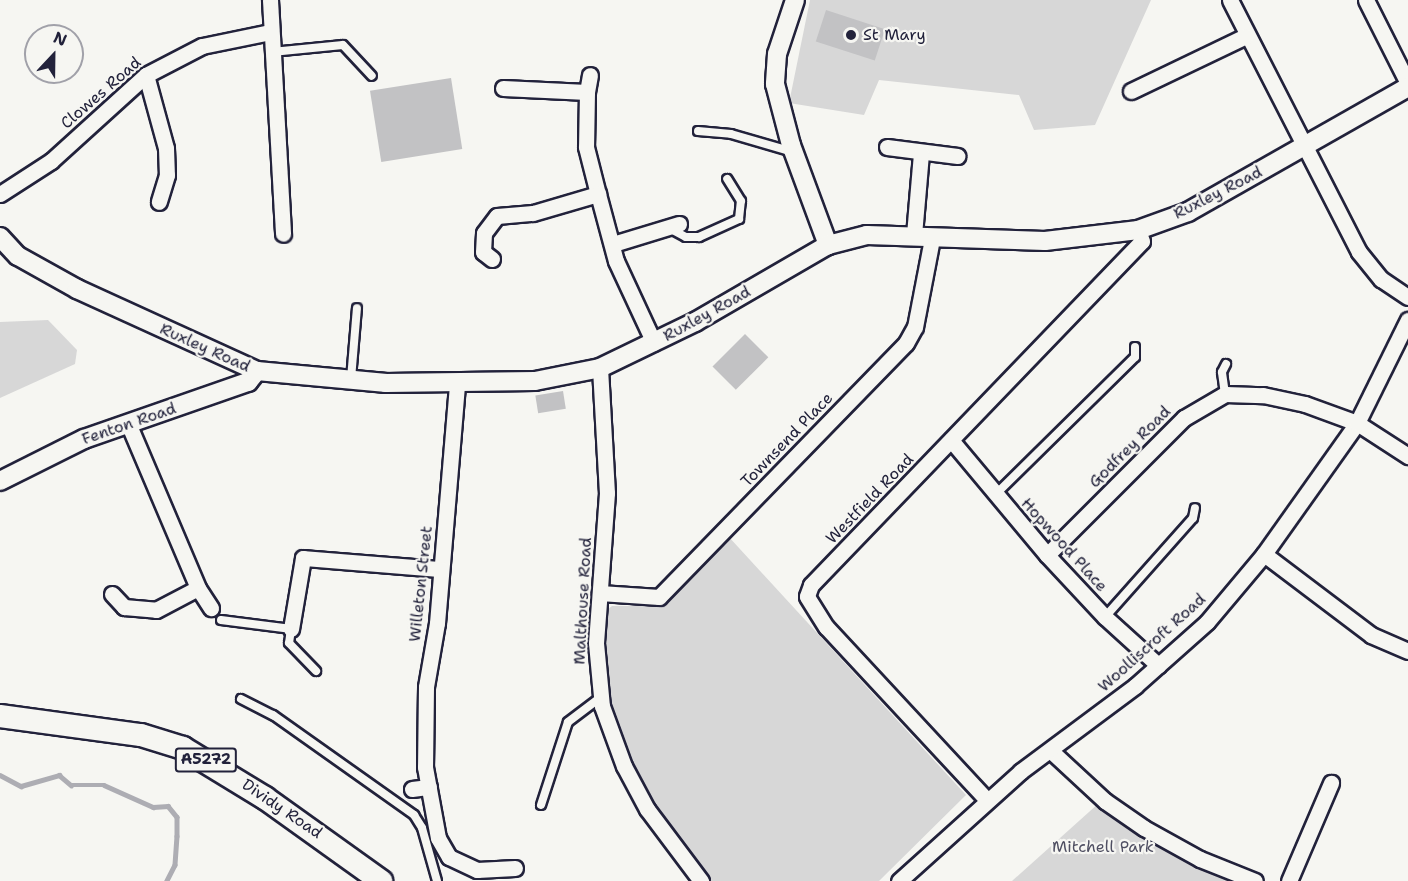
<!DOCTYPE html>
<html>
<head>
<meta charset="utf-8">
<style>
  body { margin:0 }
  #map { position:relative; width:1408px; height:881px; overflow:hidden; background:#f6f6f2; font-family:"Shantell Sans",sans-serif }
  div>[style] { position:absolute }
  .green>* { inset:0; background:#d7d7d7 }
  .stream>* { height:4.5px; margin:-2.25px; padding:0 2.25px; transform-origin:2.25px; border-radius:2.25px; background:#adadb3 }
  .building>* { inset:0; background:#c2c2c4; transform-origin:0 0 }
  .roads { filter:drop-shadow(2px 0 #22223b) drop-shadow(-2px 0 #22223b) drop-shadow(0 2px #22223b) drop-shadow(0 -2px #22223b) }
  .service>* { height:8px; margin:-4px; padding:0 4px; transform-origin:4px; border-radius:4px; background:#f6f6f2 }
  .minor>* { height:15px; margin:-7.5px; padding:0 7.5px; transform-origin:7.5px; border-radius:7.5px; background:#f6f6f2 }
  .tertiary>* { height:18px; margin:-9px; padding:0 9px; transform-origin:9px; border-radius:9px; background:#f6f6f2 }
  .primary>* { height:22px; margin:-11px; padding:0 11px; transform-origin:11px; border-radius:11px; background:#f6f6f2 }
  .dots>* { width:16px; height:16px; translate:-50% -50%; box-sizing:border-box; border:3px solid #f6f6f2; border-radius:50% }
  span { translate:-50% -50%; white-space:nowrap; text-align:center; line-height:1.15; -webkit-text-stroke:4.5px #f6f6f2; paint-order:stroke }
  .shield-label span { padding:2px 4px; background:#f6f6f2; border:2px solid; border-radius:4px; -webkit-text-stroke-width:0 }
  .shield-label { font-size:15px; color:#22223b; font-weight:700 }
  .poi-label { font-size:16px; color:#22223b }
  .left { translate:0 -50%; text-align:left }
  .street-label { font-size:16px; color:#22223b }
  .park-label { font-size:16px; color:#4f4f62 }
  .north { position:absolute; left:24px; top:24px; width:60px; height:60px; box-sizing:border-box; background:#f6f6f2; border:2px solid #a1a1a9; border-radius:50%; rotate:22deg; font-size:16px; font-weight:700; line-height:24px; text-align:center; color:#22223b }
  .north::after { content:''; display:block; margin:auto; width:21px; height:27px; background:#22223b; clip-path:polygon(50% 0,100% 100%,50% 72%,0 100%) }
</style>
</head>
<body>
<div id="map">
  <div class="green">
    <div style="clip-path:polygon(810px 0,1151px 0,1095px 125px,1034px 130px,1019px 95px,879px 80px,864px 115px,789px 103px)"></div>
    <div style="clip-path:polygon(48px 320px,77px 350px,75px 364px,0 398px,0 322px)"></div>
    <div style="clip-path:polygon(728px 536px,966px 795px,879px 881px,709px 881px,656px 811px,630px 760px,613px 717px,607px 683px,607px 610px,612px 606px,661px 606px)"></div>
    <div style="clip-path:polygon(1099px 803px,1247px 881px,1012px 881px)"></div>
  </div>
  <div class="stream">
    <div style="left:0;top:775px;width:24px;rotate:28deg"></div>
    <div style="left:21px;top:786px;width:40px;rotate:-16deg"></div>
    <div style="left:59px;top:775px;width:16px;rotate:40deg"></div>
    <div style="left:71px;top:785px;width:33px"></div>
    <div style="left:104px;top:785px;width:54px;rotate:24.2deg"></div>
    <div style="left:153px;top:807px;width:15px;rotate:-4deg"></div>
    <div style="left:168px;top:806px;width:14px;rotate:51deg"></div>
    <div style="left:177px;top:817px;width:19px;rotate:90deg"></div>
    <div style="left:177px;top:836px;width:29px;rotate:94deg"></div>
    <div style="left:175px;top:865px;width:18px;rotate:117deg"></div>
  </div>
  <div class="building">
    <div style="left:826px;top:10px;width:62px;height:33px;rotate:18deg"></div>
    <div style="left:451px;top:78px;width:72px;height:82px;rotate:81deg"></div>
    <div style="left:745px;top:334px;width:33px;height:46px;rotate:45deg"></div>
    <div style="left:563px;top:391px;width:18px;height:28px;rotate:81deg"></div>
  </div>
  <div class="roads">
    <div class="service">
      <div style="left:272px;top:52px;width:71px;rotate:-5.6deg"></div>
      <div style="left:343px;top:45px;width:42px;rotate:46.9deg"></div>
      <div style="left:698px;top:131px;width:33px;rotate:5deg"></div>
      <div style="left:731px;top:134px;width:65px;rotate:16.2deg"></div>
      <div style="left:669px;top:228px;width:19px;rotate:28deg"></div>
      <div style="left:686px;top:237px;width:13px"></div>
      <div style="left:699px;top:237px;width:44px;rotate:-24.2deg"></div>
      <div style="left:739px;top:219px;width:18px;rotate:-84deg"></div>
      <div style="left:741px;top:201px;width:26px;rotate:-122deg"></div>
      <div style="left:351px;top:379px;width:71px;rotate:-85.2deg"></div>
      <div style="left:1225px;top:394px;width:22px;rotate:-98deg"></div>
      <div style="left:1222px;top:372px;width:9px;rotate:-63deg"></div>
      <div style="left:996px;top:494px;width:195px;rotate:-44.6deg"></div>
      <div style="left:1135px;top:357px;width:10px;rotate:-90deg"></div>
      <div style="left:1105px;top:617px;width:132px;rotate:-48.4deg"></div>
      <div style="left:1193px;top:518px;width:10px;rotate:-79deg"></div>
      <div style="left:221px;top:620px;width:71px;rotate:7.3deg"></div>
      <div style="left:291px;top:629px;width:14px;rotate:98deg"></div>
      <div style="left:289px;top:643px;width:39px;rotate:46deg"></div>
      <div style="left:241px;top:699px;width:36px;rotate:27deg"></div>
      <div style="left:273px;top:715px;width:173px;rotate:35.3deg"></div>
      <div style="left:414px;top:815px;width:15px;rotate:58deg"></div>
      <div style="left:422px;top:828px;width:55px;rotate:74.2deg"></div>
      <div style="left:541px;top:805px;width:87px;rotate:-72deg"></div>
      <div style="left:568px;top:722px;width:41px;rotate:-37.1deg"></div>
    </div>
    <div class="minor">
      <div style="left:270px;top:0;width:234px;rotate:86.8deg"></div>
      <div style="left:1230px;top:0;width:283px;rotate:62.9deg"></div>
      <div style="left:1359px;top:252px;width:35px;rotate:51deg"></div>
      <div style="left:1381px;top:279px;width:32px;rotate:34deg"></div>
      <div style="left:1366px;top:0;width:93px;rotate:63.2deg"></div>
      <div style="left:146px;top:75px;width:76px;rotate:74.7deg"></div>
      <div style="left:166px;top:148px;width:27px;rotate:88deg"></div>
      <div style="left:167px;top:175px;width:28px;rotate:107deg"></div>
      <div style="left:503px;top:88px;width:84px;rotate:2.7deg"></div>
      <div style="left:587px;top:92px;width:55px;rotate:91deg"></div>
      <div style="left:586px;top:147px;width:49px;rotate:75.7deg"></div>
      <div style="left:598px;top:194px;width:69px;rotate:75deg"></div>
      <div style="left:616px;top:261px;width:90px;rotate:65.1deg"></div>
      <div style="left:1131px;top:91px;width:127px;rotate:-25.6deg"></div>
      <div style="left:587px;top:92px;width:17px;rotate:-80deg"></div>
      <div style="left:887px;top:147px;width:71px;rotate:7.3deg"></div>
      <div style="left:0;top:194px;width:61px;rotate:-32.9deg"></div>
      <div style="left:51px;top:161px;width:128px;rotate:-42.2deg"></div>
      <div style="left:146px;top:75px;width:63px;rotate:-27.4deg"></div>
      <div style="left:202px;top:46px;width:69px;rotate:-11.6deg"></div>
      <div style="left:914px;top:235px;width:82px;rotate:-85.1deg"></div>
      <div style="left:613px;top:244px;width:69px;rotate:-16.9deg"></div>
      <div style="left:492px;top:259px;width:11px;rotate:-142deg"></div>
      <div style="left:483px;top:252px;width:19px;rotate:-87deg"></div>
      <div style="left:484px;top:233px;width:21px;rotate:-53deg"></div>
      <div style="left:497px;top:216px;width:36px;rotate:-5deg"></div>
      <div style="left:533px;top:213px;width:68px;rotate:-16.3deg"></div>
      <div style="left:600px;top:368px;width:125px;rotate:86.8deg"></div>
      <div style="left:607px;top:493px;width:150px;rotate:94.2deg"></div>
      <div style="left:596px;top:643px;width:63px;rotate:84.6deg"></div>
      <div style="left:602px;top:706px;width:64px;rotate:69.9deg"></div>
      <div style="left:624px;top:766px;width:49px;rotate:61.9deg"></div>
      <div style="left:647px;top:809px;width:90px;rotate:53.1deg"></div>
      <div style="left:457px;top:385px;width:239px;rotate:94.8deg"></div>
      <div style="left:437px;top:623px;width:65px;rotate:99.8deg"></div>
      <div style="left:426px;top:687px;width:80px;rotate:90.7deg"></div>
      <div style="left:425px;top:767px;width:72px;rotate:79.6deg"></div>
      <div style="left:438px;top:838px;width:22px;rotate:60deg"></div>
      <div style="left:449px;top:857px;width:31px;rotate:25deg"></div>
      <div style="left:477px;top:870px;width:38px;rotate:-3deg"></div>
      <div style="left:128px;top:423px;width:179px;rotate:67deg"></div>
      <div style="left:198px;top:588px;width:24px;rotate:57deg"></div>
      <div style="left:951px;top:440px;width:150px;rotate:50.1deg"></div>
      <div style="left:1047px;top:555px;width:85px;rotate:46.9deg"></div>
      <div style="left:1105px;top:617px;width:72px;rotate:42.2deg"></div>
      <div style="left:1264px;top:554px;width:134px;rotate:37.1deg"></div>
      <div style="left:1371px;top:635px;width:40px;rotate:23.4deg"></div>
      <div style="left:1047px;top:555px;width:194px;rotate:-45deg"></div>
      <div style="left:1184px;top:418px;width:48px;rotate:-30.3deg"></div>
      <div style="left:1225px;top:394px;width:38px;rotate:2deg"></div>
      <div style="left:1263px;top:395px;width:43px;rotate:12.1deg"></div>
      <div style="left:1305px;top:404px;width:55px;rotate:20.1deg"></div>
      <div style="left:1357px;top:423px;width:61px;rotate:32.9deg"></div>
      <div style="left:600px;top:593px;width:59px;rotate:3.9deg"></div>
      <div style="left:659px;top:597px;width:354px;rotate:-45.8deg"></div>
      <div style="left:906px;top:343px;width:18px;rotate:-61deg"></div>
      <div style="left:915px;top:327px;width:90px;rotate:-79.1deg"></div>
      <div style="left:112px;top:594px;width:18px;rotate:47deg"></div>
      <div style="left:124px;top:607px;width:32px;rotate:5deg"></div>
      <div style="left:156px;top:610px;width:47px;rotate:-27.6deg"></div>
      <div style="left:291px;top:629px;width:72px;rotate:-80.4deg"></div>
      <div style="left:303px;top:558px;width:138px;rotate:4.6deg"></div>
      <div style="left:1051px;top:751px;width:74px;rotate:42.8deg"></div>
      <div style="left:1105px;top:801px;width:47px;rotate:34.7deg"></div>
      <div style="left:1144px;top:828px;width:64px;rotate:29deg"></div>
      <div style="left:1200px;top:859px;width:59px;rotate:21.8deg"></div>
      <div style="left:412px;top:789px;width:17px;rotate:-7deg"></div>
      <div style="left:987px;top:800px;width:236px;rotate:-132.9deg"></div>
      <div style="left:826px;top:627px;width:36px;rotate:-122deg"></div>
      <div style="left:807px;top:596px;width:12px;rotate:-70deg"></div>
      <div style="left:811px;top:585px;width:477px;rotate:-46.1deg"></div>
      <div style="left:1142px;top:241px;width:12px;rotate:-110deg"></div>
      <div style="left:899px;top:881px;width:164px;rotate:-42deg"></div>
      <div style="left:1021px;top:771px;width:142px;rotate:-36.7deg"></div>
      <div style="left:1135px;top:686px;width:96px;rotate:-41.6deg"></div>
      <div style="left:1207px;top:622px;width:89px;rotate:-50deg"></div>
      <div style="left:1264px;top:554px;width:161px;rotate:-54.6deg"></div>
      <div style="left:1357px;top:423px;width:115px;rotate:-63.7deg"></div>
      <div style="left:1289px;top:881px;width:107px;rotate:-66.8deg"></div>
    </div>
    <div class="tertiary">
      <div style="left:795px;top:0;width:57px;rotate:108.4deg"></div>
      <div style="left:777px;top:54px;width:30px;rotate:94deg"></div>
      <div style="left:775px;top:84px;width:63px;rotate:75.3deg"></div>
      <div style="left:791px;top:145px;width:107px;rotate:69.7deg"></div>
      <div style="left:0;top:237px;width:26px;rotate:47deg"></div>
      <div style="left:18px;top:256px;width:68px;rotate:29.2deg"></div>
      <div style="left:77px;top:289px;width:198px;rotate:24.5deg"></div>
      <div style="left:257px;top:371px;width:130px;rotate:5.3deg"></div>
      <div style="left:386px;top:383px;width:149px;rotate:-0.8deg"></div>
      <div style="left:535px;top:381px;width:66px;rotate:-11.3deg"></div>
      <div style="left:600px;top:368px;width:106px;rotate:-25.8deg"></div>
      <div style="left:695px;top:322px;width:154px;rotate:-30.1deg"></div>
      <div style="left:828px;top:245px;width:40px;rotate:-14.4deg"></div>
      <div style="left:867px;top:235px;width:178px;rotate:1.9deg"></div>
      <div style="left:1045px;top:241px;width:94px;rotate:-6.7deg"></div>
      <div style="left:1138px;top:230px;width:53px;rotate:-19.8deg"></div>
      <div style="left:1188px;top:212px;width:253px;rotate:-29.6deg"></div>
      <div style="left:0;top:481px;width:94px;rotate:-26.6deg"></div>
      <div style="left:84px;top:439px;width:174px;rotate:-19.2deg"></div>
      <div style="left:248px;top:382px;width:14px;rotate:-51deg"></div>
    </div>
    <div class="primary">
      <div style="left:0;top:716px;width:142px;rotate:7.7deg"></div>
      <div style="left:141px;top:735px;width:44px;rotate:17.2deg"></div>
      <div style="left:183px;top:748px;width:96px;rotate:31.4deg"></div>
      <div style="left:265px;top:798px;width:143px;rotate:35.6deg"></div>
    </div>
  </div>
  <div class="dots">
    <div style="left:851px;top:35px;background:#22223b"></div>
  </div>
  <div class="shield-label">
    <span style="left:206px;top:760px">A5272</span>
  </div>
  <div class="poi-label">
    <span class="left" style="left:863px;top:35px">St Mary</span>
  </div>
  <div class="street-label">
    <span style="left:101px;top:93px;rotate:-41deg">Clowes Road</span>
    <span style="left:1218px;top:193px;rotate:-27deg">Ruxley Road</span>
    <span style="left:707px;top:314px;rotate:-29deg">Ruxley Road</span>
    <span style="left:205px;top:348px;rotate:24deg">Ruxley Road</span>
    <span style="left:129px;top:424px;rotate:-19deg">Fenton Road</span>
    <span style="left:787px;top:440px;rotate:-46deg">Townsend Place</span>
    <span style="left:1130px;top:447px;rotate:-45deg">Godfrey Road</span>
    <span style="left:870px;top:499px;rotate:-46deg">Westfield Road</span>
    <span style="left:1064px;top:545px;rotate:48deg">Hopwood Place</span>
    <span style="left:421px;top:584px;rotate:-84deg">Willeton Street</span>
    <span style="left:583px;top:601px;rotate:-87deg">Malthouse Road</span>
    <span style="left:1152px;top:643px;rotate:-42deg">Woolliscroft Road</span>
    <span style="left:282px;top:809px;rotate:34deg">Dividy Road</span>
  </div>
  <div class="park-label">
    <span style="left:1103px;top:847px">Mitchell Park</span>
  </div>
  <div class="north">N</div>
</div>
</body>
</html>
